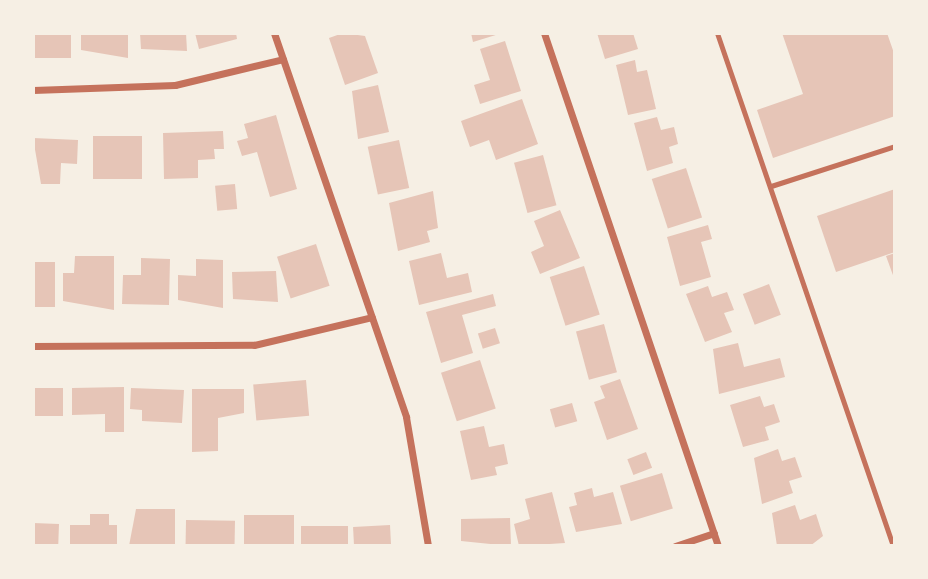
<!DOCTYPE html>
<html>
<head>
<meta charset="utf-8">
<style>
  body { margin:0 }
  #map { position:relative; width:928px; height:579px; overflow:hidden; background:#f6efe4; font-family:Helvetica,sans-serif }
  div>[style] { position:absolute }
  .building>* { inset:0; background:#e6c5b7; transform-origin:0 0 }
  .service>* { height:5px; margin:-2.5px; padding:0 2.5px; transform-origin:2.5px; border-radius:2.5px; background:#c5725c }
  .minor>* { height:7px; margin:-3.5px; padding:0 3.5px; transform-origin:3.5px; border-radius:3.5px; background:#c5725c }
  span { translate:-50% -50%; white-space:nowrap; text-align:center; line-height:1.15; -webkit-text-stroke:5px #f6efe4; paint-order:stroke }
  .frame { position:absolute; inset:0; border:35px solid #f6efe4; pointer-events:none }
</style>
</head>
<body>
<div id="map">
  <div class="building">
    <div style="left:33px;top:33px;width:38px;height:25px"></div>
    <div style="clip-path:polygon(81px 33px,128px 33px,128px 58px,81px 50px)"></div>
    <div style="clip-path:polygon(140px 33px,186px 33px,187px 51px,141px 49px)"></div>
    <div style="clip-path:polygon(195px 33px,236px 33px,237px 39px,199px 49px)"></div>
    <div style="clip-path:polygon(343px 33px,365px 36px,378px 73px,345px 85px,329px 38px)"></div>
    <div style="clip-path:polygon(471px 33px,499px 33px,499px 34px,473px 42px)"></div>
    <div style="clip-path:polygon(597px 33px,633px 33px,638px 49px,605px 59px)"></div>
    <div style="clip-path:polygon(782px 33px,887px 33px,895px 56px,895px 116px,773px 158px,757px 110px,803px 94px)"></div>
    <div style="clip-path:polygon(505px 41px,521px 91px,480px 104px,474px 85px,490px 80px,480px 49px)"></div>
    <div style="clip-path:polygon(635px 60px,637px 72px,647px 70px,656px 109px,628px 115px,616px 65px)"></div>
    <div style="clip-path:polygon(378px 85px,389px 132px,358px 139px,352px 91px)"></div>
    <div style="clip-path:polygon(522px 99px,538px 144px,496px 160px,489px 140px,470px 147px,461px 121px)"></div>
    <div style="clip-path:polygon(276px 115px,297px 189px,270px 197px,257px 152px,242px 156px,237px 141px,248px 138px,244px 124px)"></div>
    <div style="clip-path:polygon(657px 117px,661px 130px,674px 127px,678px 144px,669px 147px,673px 163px,647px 171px,634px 123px)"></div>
    <div style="clip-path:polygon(223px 131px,224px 149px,214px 149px,215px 159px,198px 160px,198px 178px,164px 179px,163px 133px)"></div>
    <div style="left:93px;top:136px;width:49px;height:43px"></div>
    <div style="clip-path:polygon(33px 138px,78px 140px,77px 164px,61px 163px,60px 184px,41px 184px)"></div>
    <div style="left:399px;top:140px;width:49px;height:32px;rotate:78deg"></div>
    <div style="left:543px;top:155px;width:52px;height:30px;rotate:75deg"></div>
    <div style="left:686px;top:168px;width:52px;height:36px;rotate:72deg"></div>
    <div style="left:235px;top:184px;width:25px;height:20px;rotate:85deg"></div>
    <div style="clip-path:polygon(895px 189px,895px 252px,836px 272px,817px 216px)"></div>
    <div style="clip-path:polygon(433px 191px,438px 228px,427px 231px,430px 242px,398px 251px,389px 203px)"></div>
    <div style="clip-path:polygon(560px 210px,580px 258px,540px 274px,531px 252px,544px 246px,534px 221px)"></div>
    <div style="clip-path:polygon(708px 225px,712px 239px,701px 242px,711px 277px,680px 286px,667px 237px)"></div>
    <div style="left:316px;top:244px;width:44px;height:41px;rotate:72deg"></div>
    <div style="clip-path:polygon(441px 253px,447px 278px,468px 273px,472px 292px,419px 305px,409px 261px)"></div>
    <div style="clip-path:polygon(895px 253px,895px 278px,894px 278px,886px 256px)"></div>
    <div style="clip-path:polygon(75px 256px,114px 256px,114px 310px,63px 301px,63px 273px,74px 273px)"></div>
    <div style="clip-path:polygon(141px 258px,170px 259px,169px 305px,122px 304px,123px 275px,141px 275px)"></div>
    <div style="clip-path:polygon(196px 259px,223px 260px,223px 308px,178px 300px,178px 275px,196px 276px)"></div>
    <div style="left:33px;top:262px;width:22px;height:45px"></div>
    <div style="left:584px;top:266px;width:51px;height:36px;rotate:72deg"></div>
    <div style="clip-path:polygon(276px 271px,278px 302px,233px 299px,232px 272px)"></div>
    <div style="left:769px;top:284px;width:33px;height:28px;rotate:69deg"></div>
    <div style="clip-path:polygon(708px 286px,712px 297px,727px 292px,734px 310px,724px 313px,732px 332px,705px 342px,686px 294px)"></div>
    <div style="clip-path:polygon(493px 294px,496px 306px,462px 315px,473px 353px,441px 363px,426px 312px)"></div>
    <div style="left:604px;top:324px;width:50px;height:29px;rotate:75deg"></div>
    <div style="left:495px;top:328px;width:16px;height:18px;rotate:72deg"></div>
    <div style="clip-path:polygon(738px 343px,744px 367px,780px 358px,785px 377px,719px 394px,713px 349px)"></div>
    <div style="left:480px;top:360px;width:51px;height:41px;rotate:72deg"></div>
    <div style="clip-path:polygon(620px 379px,638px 429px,607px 440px,594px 402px,605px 398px,600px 386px)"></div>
    <div style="left:306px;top:380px;width:36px;height:53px;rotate:85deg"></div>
    <div style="clip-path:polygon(124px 387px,124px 432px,105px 432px,105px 414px,72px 415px,72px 388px)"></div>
    <div style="left:33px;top:388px;width:30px;height:28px"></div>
    <div style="clip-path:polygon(131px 388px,184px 390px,182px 423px,142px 421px,142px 410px,130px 409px)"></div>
    <div style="clip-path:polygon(192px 389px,244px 389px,244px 413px,218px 418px,218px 451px,192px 452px)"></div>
    <div style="clip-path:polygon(760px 396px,764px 407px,774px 404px,780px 422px,765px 427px,769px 440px,743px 447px,730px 405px)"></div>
    <div style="left:572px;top:403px;width:19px;height:23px;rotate:74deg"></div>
    <div style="clip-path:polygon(484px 426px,489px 447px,504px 444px,508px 464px,495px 467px,497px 475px,471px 480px,460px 431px)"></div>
    <div style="clip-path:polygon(778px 449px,782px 461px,795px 457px,802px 477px,789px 481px,793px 493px,762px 504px,754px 458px)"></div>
    <div style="left:646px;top:452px;width:17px;height:20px;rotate:69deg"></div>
    <div style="left:662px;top:473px;width:37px;height:44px;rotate:73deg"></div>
    <div style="clip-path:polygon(592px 488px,594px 497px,613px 492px,622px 524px,576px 532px,569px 507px,577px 505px,574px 493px)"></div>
    <div style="clip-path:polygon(552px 492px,565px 543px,519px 546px,514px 524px,530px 519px,525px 499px)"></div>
    <div style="clip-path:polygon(795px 505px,800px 520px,816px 514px,823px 536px,810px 546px,777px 546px,772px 513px)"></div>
    <div style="clip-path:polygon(136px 509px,175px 509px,175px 546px,129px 546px)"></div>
    <div style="clip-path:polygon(90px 514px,109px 514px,109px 525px,117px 525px,117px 546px,70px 546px,70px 525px,90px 525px)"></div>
    <div style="left:244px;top:515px;width:50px;height:31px"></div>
    <div style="clip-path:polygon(510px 518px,511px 546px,461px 541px,461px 519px)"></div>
    <div style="left:186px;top:520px;width:49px;height:26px;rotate:1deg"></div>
    <div style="left:33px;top:523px;width:26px;height:23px;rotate:2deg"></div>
    <div style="left:390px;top:525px;width:21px;height:37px;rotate:87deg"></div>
    <div style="left:348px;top:526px;width:20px;height:47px;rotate:90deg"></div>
  </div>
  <div class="service">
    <div style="left:717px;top:33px;width:542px;rotate:71.06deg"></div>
    <div style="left:771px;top:186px;width:130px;rotate:-17.9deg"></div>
  </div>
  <div class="minor">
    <div style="left:274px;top:33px;width:406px;rotate:71deg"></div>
    <div style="left:406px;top:417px;width:131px;rotate:80.3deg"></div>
    <div style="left:544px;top:33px;width:542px;rotate:71.26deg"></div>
    <div style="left:33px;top:90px;width:142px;rotate:-2deg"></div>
    <div style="left:175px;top:85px;width:111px;rotate:-13.5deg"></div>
    <div style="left:33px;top:346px;width:221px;rotate:-0.3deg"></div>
    <div style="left:254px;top:345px;width:121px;rotate:-13.3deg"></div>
    <div style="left:675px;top:546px;width:41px;rotate:-18.4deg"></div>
  </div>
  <div class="frame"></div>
</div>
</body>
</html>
